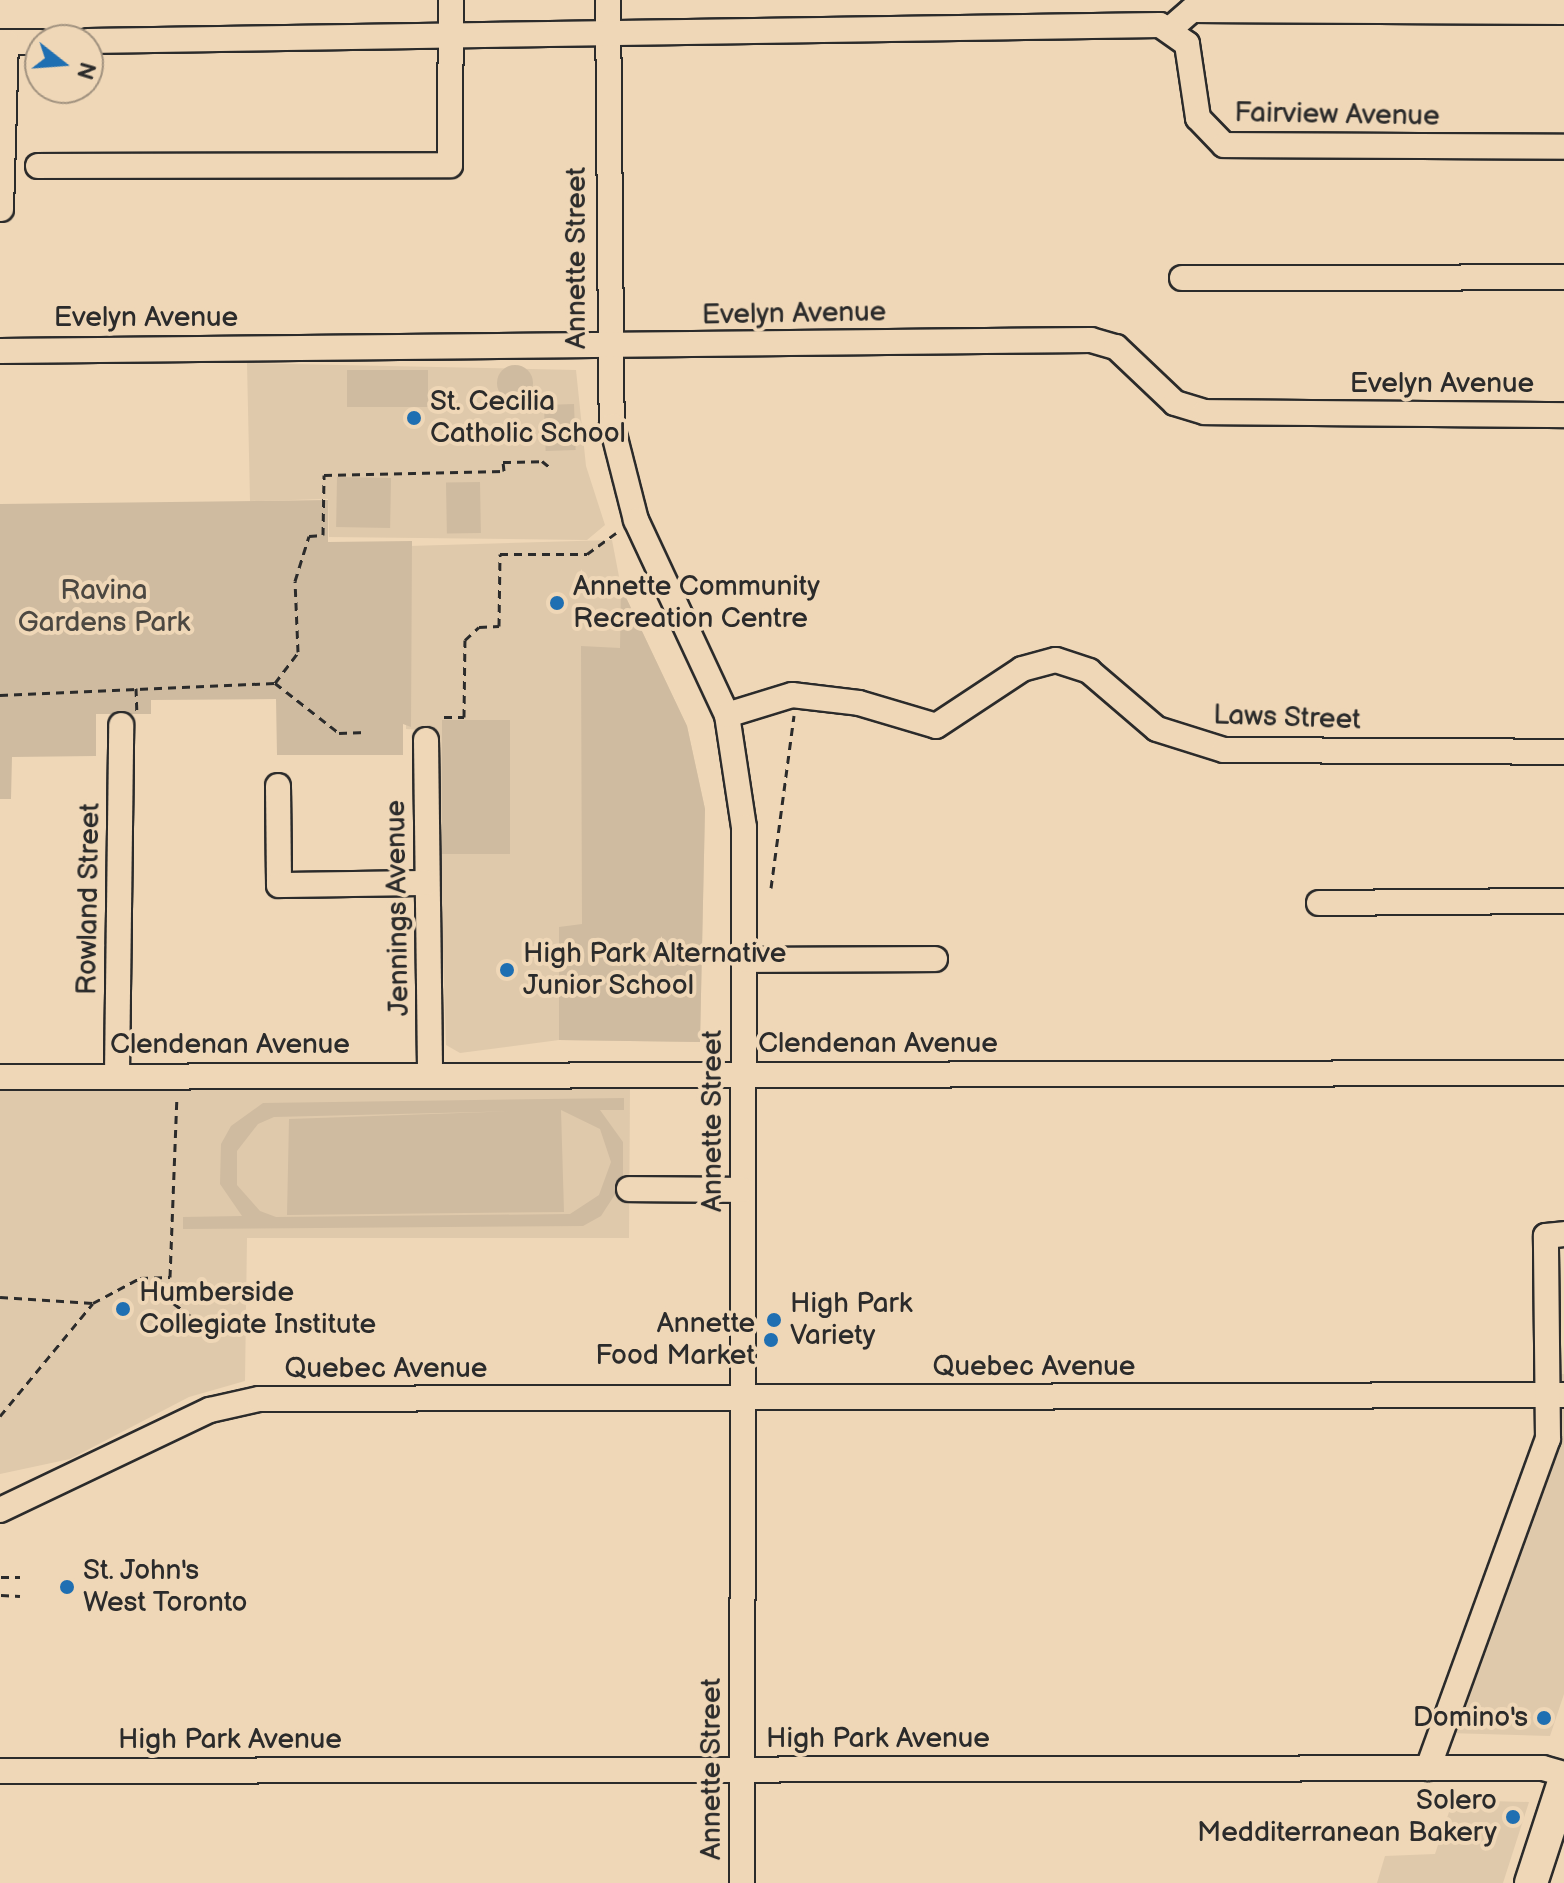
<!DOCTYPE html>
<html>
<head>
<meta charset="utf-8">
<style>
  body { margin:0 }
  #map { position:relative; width:1564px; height:1883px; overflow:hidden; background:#efd7b7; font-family:"Balsamiq Sans",sans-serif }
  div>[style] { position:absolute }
  .built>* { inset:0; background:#dfc9ab }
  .green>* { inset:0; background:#cfbba0; transform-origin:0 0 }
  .round { border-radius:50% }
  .path>* { height:3px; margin-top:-1.5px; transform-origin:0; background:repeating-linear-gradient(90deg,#2b2b2b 0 8px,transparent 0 14px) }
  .roads { filter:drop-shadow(2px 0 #2b2b2b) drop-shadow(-2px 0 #2b2b2b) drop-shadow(0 2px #2b2b2b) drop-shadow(0 -2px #2b2b2b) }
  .minor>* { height:24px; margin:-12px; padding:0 12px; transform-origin:12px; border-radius:12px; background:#efd7b7 }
  .major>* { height:32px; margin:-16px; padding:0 16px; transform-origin:16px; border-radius:16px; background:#efd7b7 }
  .dots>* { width:22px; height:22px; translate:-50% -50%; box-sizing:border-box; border:4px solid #efd7b7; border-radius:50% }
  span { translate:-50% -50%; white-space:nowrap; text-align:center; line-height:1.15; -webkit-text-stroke:8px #efd7b7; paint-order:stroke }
  .street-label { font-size:28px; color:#2b2b2b }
  .poi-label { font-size:28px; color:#2b2b2b }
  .left { translate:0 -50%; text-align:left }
  .right { translate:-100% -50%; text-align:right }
  .park-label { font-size:28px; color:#4c4842 }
  .north { position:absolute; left:24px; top:24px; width:80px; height:80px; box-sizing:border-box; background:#efd7b7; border:2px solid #a1927f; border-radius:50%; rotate:107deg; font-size:22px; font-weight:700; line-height:32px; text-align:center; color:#2b2b2b }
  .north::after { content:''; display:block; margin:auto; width:28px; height:36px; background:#1f6fb2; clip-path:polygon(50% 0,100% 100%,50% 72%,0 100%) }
</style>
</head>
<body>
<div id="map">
  <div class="built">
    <div style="clip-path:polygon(247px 363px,576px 370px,586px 466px,605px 525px,587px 540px,329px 537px,328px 499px,250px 501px)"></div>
    <div style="clip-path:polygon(612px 540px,621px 587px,687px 726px,705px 809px,700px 1042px,559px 1040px,460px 1053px,446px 1045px,436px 731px,406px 729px,409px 546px)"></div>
    <div style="clip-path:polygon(0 1085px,630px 1087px,629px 1238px,247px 1238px,245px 1381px,189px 1397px,70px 1459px,0 1474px)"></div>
    <div style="clip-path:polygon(1555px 1374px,1564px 1374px,1564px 1694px,1550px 1736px,1447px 1733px,1540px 1470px)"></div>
    <div style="clip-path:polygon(1453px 1800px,1529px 1802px,1503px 1883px,1377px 1883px,1385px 1856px,1435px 1854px)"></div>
  </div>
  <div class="green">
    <div class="round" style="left:497px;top:365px;width:36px;height:36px"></div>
    <div style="left:347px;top:370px;width:81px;height:37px"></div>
    <div style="left:574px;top:404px;width:46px;height:30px;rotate:88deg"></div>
    <div style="left:337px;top:477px;width:54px;height:50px;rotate:1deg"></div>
    <div style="left:480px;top:482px;width:51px;height:34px;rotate:89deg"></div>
    <div style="clip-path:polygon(328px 500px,328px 542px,412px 541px,411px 727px,403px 724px,403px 755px,277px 755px,276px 699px,151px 700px,151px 714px,96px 714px,96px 756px,12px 757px,11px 799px,0 799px,0 504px)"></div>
    <div style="clip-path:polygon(621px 587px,687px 726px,705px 809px,700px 1042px,559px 1040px,559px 927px,582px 924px,581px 646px,620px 648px)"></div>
    <div style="left:442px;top:720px;width:68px;height:134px"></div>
    <div style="clip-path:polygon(evenodd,624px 1098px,624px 1110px,600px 1110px,623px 1142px,623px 1182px,601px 1216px,583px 1226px,183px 1229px,183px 1217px,242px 1216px,220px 1184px,221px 1144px,231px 1126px,263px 1103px,624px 1098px,561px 1110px,600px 1129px,611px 1162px,599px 1195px,570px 1214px,276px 1217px,260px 1211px,237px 1185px,237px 1151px,258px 1124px,274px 1117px,516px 1111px,289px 1119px,287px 1215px,564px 1212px,561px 1110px)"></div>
  </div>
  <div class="path">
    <div style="left:275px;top:683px;width:39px;rotate:-53deg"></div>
    <div style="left:298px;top:652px;width:71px;rotate:-92.4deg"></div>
    <div style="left:295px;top:581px;width:47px;rotate:-72.7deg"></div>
    <div style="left:309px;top:536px;width:14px;rotate:-4deg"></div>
    <div style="left:323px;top:535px;width:60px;rotate:-89deg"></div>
    <div style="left:324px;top:475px;width:180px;rotate:-1.3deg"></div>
    <div style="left:504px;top:471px;width:9px;rotate:-96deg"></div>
    <div style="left:503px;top:462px;width:39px;rotate:-1deg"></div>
    <div style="left:542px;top:461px;width:13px;rotate:39deg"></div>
    <div style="left:136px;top:688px;width:24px;rotate:88deg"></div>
    <div style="left:0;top:695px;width:275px;rotate:-2.5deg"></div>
    <div style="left:275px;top:683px;width:81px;rotate:38deg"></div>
    <div style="left:339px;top:733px;width:27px;rotate:-2deg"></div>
    <div style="left:444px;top:717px;width:20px"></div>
    <div style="left:464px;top:717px;width:77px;rotate:-89.3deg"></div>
    <div style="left:465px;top:640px;width:19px;rotate:-43deg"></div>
    <div style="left:479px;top:627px;width:20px;rotate:-3deg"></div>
    <div style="left:499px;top:626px;width:72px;rotate:-89.2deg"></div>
    <div style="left:500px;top:554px;width:87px"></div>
    <div style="left:587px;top:554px;width:36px;rotate:-36deg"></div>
    <div style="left:771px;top:888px;width:174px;rotate:-82.4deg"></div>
    <div style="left:140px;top:1278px;width:71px;rotate:37deg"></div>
    <div style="left:0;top:1297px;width:93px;rotate:3.7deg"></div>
    <div style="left:0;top:1416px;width:146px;rotate:-50.5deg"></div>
    <div style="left:93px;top:1303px;width:53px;rotate:-28deg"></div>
    <div style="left:140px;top:1278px;width:30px;rotate:-2deg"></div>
    <div style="left:170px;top:1277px;width:179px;rotate:-87.8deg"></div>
    <div style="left:1px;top:1577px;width:19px"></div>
    <div style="left:1px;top:1595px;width:19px;rotate:3deg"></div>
  </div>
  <div class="roads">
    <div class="minor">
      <div style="left:608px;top:0;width:426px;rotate:89.5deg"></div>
      <div style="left:612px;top:426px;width:97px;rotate:75.7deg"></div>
      <div style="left:636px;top:520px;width:215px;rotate:65deg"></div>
      <div style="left:727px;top:715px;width:113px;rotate:81.4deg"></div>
      <div style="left:744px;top:827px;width:1056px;rotate:90.11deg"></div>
      <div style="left:1170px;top:29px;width:29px;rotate:-41deg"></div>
      <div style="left:1192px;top:10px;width:372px;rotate:0.3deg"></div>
      <div style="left:88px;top:41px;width:1072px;rotate:-0.86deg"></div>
      <div style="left:1160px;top:25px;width:33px;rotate:35deg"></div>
      <div style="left:1187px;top:44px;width:75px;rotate:81.5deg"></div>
      <div style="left:1198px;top:118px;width:37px;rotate:46deg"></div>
      <div style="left:1224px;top:145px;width:340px;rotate:0.3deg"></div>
      <div style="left:0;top:42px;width:40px"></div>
      <div style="left:38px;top:166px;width:412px;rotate:-0.1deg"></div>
      <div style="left:450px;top:165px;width:165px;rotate:-89.7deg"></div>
      <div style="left:1px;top:209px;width:167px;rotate:-88.3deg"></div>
      <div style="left:1182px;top:278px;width:382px;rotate:-0.1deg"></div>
      <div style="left:0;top:351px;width:1091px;rotate:-0.58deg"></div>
      <div style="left:1091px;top:340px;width:26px;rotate:16deg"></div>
      <div style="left:1116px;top:347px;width:81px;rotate:43.5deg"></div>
      <div style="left:1175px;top:403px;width:31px;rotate:17deg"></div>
      <div style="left:1205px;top:412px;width:359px;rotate:0.5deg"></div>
      <div style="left:727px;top:715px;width:68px;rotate:-17.1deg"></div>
      <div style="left:792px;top:695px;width:67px;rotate:6.8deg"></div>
      <div style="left:859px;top:703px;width:80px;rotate:16.6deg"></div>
      <div style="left:936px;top:726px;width:103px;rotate:-33.5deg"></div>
      <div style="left:1022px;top:669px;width:35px;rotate:-15deg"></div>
      <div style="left:1056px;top:660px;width:35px;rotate:18deg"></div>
      <div style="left:1089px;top:671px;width:89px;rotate:40.5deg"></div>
      <div style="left:1157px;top:729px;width:70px;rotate:17.4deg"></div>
      <div style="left:1224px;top:750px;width:340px;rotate:0.3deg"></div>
      <div style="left:426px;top:740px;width:335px;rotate:89.3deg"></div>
      <div style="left:278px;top:786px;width:99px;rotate:89.4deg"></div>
      <div style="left:279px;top:885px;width:148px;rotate:-0.8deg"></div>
      <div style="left:1319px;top:903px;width:245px;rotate:-0.5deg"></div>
      <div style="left:745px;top:960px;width:190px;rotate:-0.3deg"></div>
      <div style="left:117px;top:1074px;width:349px;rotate:-89.3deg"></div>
      <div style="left:0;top:1077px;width:1564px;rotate:-0.15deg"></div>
      <div style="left:629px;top:1189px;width:114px;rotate:0.5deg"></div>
      <div style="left:0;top:1510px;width:233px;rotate:-25.5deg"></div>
      <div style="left:210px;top:1410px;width:50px;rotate:-12.7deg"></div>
      <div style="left:259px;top:1399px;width:1305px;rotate:-0.18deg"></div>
      <div style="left:1428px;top:1768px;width:350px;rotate:-70deg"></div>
      <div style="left:1548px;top:1439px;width:203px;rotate:-90.6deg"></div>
      <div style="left:1546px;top:1236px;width:18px;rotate:-6deg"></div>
      <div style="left:0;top:1771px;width:1543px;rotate:-0.11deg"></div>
      <div style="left:1543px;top:1768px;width:22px;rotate:16deg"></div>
    </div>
    <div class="major">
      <div style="left:1531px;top:1883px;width:106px;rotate:-71.9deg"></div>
    </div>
  </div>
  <div class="dots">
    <div style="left:414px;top:418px;background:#1f6fb2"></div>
    <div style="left:557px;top:603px;background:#1f6fb2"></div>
    <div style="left:507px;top:970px;background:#1f6fb2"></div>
    <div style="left:123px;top:1309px;background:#1f6fb2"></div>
    <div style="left:774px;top:1320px;background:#1f6fb2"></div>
    <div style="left:771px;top:1340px;background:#1f6fb2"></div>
    <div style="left:67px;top:1587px;background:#1f6fb2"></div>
    <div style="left:1544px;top:1718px;background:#1f6fb2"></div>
    <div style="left:1513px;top:1817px;background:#1f6fb2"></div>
  </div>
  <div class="street-label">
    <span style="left:1337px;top:115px;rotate:1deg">Fairview Avenue</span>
    <span style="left:577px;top:258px;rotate:-90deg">Annette Street</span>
    <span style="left:794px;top:314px;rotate:-1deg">Evelyn Avenue</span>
    <span style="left:146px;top:318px">Evelyn Avenue</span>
    <span style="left:1442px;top:384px">Evelyn Avenue</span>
    <span style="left:1287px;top:718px;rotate:2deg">Laws Street</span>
    <span style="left:89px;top:899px;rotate:-89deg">Rowland Street</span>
    <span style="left:398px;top:908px;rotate:-91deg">Jennings Avenue</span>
    <span style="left:878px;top:1044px">Clendenan Avenue</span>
    <span style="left:230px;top:1045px">Clendenan Avenue</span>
    <span style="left:713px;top:1121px;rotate:-90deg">Annette Street</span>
    <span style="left:1034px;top:1367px">Quebec Avenue</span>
    <span style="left:386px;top:1369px">Quebec Avenue</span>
    <span style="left:878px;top:1739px">High Park Avenue</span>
    <span style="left:230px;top:1740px">High Park Avenue</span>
    <span style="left:712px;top:1769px;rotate:-90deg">Annette Street</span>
  </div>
  <div class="poi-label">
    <span class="left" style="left:430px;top:418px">St. Cecilia<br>Catholic School</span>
    <span class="left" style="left:573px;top:603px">Annette Community<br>Recreation Centre</span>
    <span class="left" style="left:523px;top:970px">High Park Alternative<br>Junior School</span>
    <span class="left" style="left:139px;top:1309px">Humberside<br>Collegiate Institute</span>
    <span class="left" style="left:790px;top:1320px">High Park<br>Variety</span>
    <span class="right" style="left:755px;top:1340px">Annette<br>Food Market</span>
    <span class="left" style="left:83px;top:1587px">St. John's<br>West Toronto</span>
    <span class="right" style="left:1528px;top:1718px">Domino's</span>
    <span class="right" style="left:1497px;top:1817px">Solero<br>Medditerranean Bakery</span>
  </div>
  <div class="park-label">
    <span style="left:104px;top:607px">Ravina<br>Gardens Park</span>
  </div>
  <div class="north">N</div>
</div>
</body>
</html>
